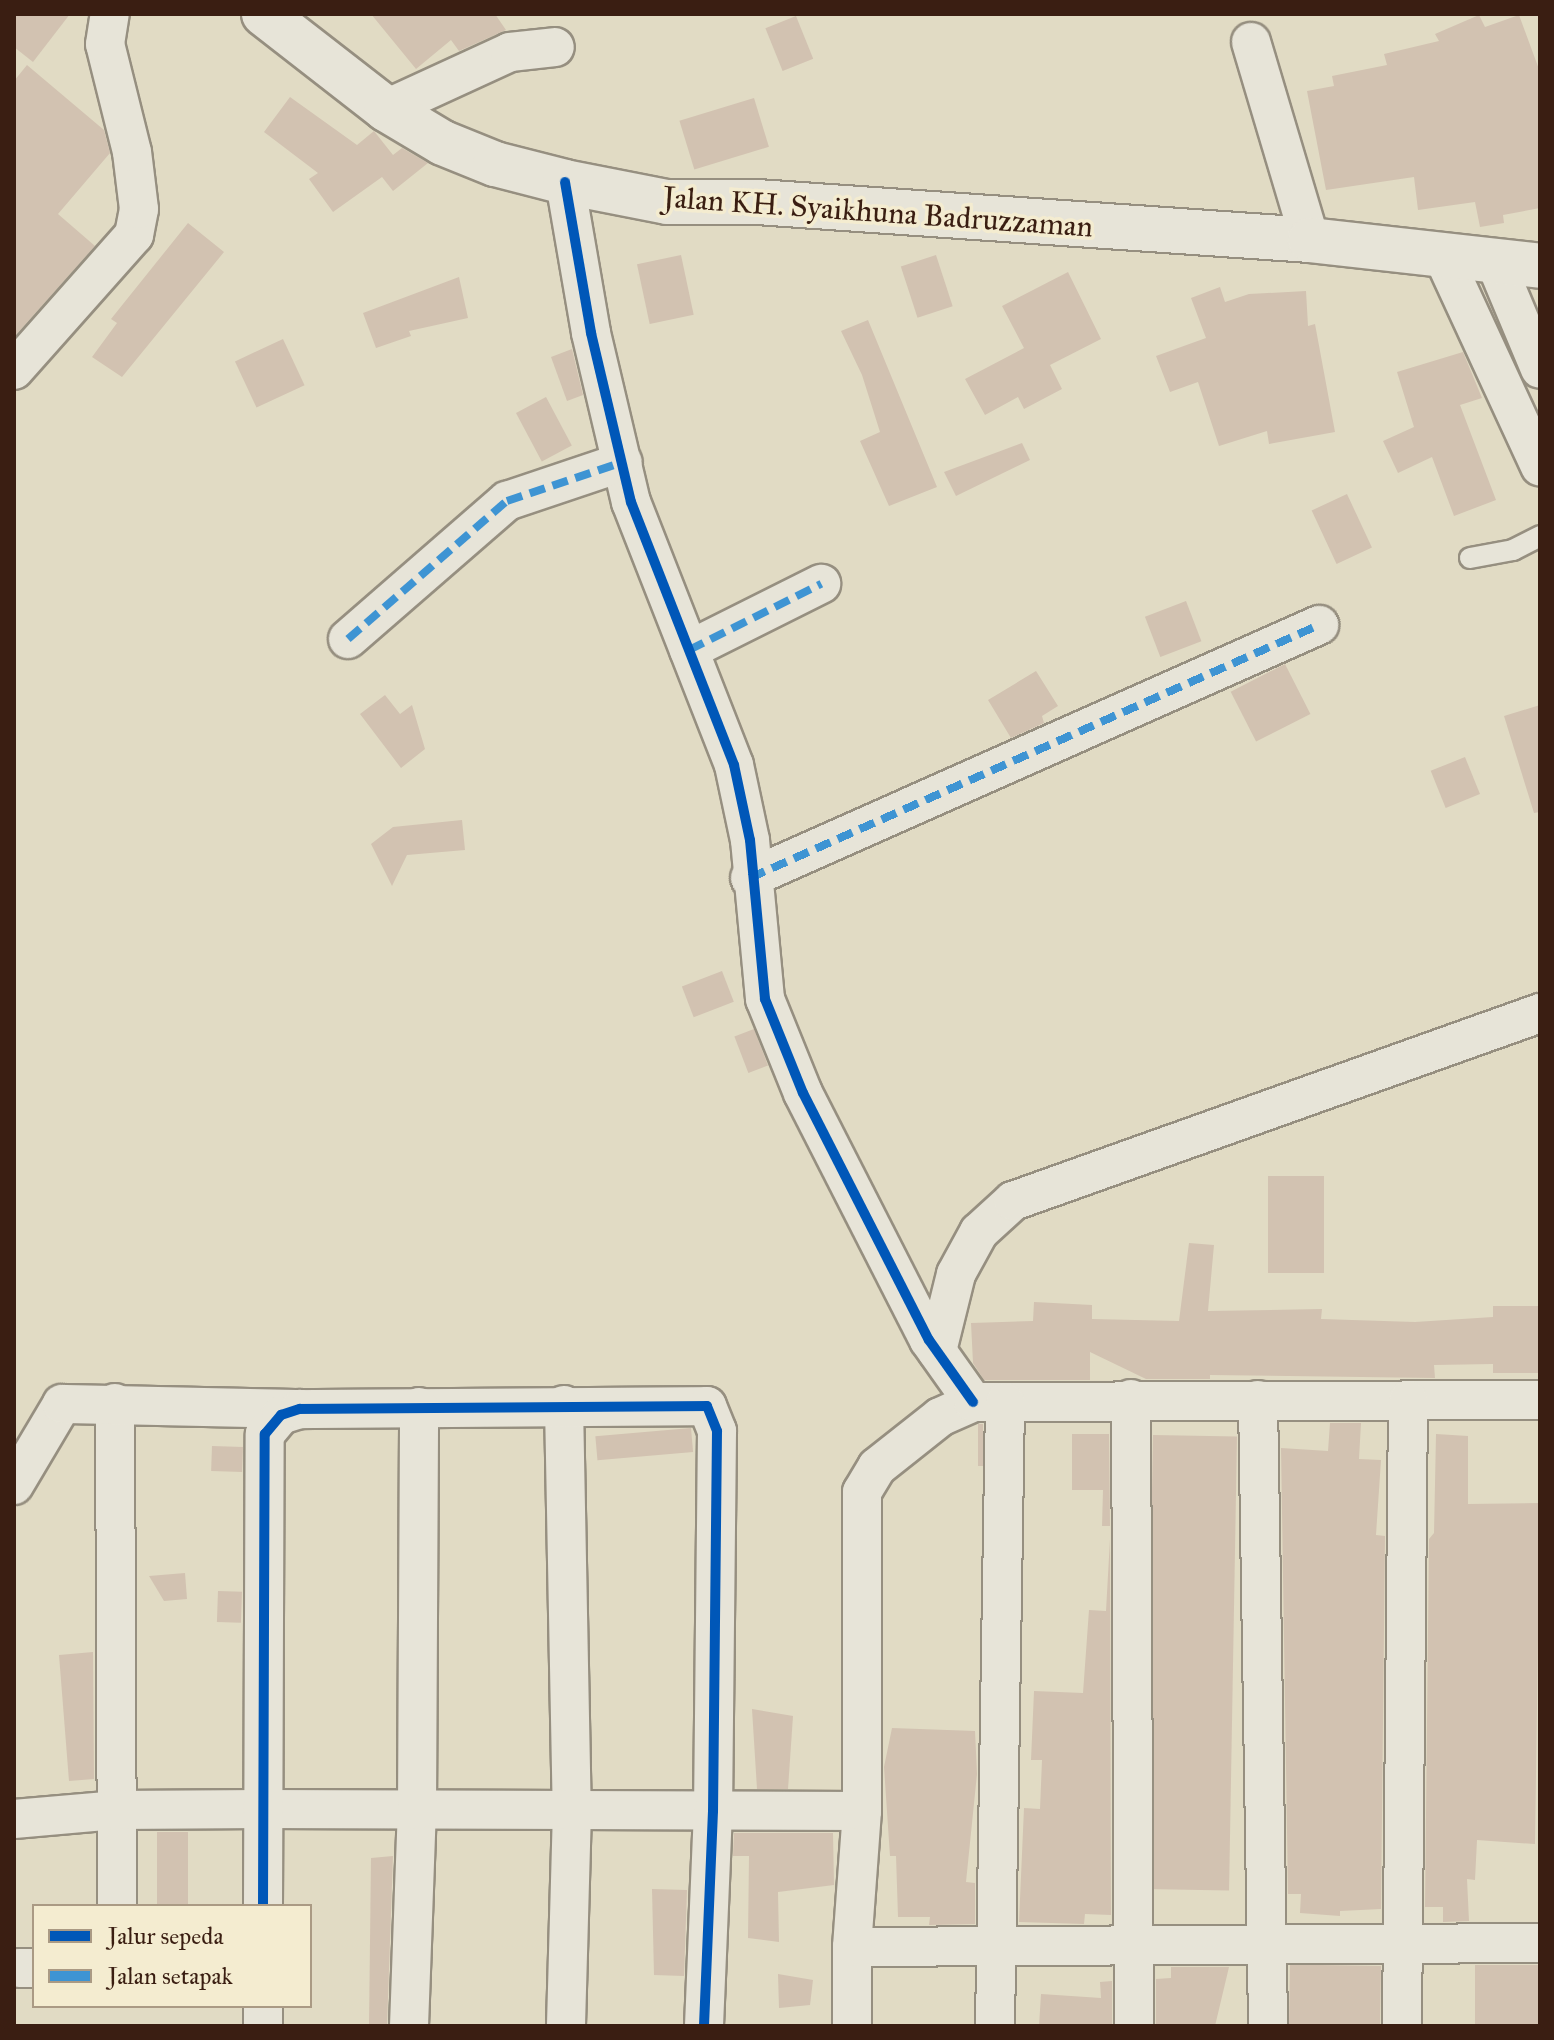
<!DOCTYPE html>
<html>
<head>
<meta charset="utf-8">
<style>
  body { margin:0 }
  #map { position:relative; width:1554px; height:2040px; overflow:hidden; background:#e1dbc4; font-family:"IM FELL Great Primer",serif }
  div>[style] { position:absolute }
  .building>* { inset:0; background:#d2c2b1; transform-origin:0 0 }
  .roads { filter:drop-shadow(2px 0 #968f80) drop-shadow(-2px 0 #968f80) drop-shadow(0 2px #968f80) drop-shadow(0 -2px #968f80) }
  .lane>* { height:20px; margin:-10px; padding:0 10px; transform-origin:10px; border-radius:10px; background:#e7e4d8 }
  .street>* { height:38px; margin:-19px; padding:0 19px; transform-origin:19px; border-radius:19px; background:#e7e4d8 }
  .secondary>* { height:44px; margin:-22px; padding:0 22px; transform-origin:22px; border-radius:22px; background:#e7e4d8 }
  .quiet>* { height:8px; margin-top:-4px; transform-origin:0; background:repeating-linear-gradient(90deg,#3e94d3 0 16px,transparent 0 24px) }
  .cycleway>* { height:10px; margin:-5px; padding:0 5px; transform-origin:5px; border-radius:5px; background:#0057b8 }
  span { translate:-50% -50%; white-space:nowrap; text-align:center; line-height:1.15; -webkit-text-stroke:7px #f4ecd0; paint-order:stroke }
  .street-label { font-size:30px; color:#3a1e12 }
  .frame { position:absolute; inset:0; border:16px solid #3a1e12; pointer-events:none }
  .legend { position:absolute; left:32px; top:1904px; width:280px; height:104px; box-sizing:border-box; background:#f4ecd0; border:2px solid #aa9a84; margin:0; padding:10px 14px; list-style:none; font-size:24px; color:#3a1e12 }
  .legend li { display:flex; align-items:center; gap:16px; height:40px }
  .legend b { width:40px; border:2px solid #aa9a84 }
</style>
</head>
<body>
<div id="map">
  <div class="building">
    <div style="clip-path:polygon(14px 14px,70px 14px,33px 62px,14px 47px)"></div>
    <div style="clip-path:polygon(371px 14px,495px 14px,506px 30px,459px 51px,451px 40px,416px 69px)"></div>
    <div style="clip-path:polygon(1479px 15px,1485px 27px,1519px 15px,1540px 72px,1540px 208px,1503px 215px,1504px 223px,1480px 227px,1475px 202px,1418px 210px,1414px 177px,1326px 190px,1307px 91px,1334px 86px,1332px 76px,1387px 65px,1384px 54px,1439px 41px,1435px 34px)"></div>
    <div style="left:796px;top:16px;width:46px;height:33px;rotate:68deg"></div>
    <div style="clip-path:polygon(27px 65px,104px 130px,110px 153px,58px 214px,95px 246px,14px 337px,14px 81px)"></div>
    <div style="clip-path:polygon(290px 97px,357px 145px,374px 131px,393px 155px,402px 148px,428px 163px,393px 191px,382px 177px,333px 212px,309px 179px,318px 173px,264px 132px)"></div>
    <div style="left:754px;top:98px;width:51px;height:78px;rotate:73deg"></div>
    <div style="clip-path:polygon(188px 223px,224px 252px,122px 377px,92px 357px,117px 323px,111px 319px)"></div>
    <div style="left:681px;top:255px;width:61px;height:45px;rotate:78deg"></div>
    <div style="left:936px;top:255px;width:54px;height:37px;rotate:72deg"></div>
    <div style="clip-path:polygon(1068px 272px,1101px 339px,1050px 365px,1062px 389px,1024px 409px,1018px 397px,985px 415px,965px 379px,1024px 348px,1002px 306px)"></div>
    <div style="clip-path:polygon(459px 277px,468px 318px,409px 331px,411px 336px,376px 348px,363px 313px)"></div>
    <div style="clip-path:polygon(1220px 287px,1225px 302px,1249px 294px,1306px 291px,1308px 326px,1315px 324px,1335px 432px,1269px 444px,1267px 431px,1219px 446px,1198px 382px,1170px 392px,1156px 356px,1206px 338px,1191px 298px)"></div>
    <div style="clip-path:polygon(868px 320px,937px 487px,889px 506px,860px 441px,880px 432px,862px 375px,841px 331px)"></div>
    <div style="left:283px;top:339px;width:51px;height:53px;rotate:65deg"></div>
    <div style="clip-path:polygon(572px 349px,583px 395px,567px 401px,551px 357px)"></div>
    <div style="clip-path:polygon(1463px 352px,1482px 398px,1460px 405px,1496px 500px,1454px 516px,1432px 457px,1398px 473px,1383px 441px,1414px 427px,1397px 372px)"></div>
    <div style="left:546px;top:397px;width:55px;height:34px;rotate:62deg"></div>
    <div style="clip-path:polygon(1022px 443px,1030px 460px,956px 496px,944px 472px)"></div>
    <div style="left:1347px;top:494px;width:59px;height:39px;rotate:65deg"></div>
    <div style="left:1186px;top:601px;width:43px;height:44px;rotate:69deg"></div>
    <div style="left:1285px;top:664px;width:56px;height:61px;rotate:63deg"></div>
    <div style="clip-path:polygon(1036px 671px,1058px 706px,1042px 716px,1044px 723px,1011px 738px,988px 700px)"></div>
    <div style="clip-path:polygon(385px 695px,400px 714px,412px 705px,425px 749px,401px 768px,360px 714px)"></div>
    <div style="clip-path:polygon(1540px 705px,1540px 812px,1534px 813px,1504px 716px)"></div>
    <div style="left:1465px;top:757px;width:40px;height:37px;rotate:68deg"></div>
    <div style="clip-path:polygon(462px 820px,465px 850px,407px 855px,392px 886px,371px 844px,393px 827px)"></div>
    <div style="left:722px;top:971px;width:33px;height:43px;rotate:69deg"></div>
    <div style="left:754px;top:1029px;width:39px;height:21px;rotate:69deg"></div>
    <div style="left:1324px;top:1176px;width:97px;height:56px;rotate:90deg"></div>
    <div style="clip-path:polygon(1189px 1243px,1214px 1245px,1208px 1311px,1322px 1309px,1321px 1319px,1415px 1322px,1493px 1317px,1493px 1306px,1540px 1306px,1540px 1373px,1493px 1373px,1493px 1364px,1434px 1365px,1435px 1378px,1210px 1375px,1210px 1379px,1146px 1379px,1090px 1352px,1090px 1380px,984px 1380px,973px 1363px,971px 1323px,1033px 1321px,1034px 1302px,1092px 1305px,1092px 1319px,1179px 1321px)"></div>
    <div style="clip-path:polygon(1330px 1423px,1361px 1423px,1359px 1459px,1381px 1460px,1376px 1535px,1385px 1536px,1381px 1909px,1340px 1911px,1340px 1916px,1300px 1913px,1301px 1894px,1288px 1894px,1281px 1448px,1328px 1451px)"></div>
    <div style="left:978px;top:1424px;width:5px;height:42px"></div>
    <div style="left:691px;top:1428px;width:24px;height:96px;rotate:85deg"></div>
    <div style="clip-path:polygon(1072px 1434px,1109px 1434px,1110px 1526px,1102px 1526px,1103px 1490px,1072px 1490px)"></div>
    <div style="clip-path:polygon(1436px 1434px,1468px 1436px,1468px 1504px,1540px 1503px,1535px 1844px,1477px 1840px,1475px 1880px,1467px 1879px,1469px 1921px,1443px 1922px,1443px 1907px,1425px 1907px,1429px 1539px,1434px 1533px)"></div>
    <div style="left:1153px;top:1435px;width:84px;height:454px;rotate:1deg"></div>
    <div style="left:212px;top:1446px;width:31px;height:25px;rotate:2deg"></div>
    <div style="clip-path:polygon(1110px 1539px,1111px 1915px,1085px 1914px,1084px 1924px,1019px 1922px,1024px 1808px,1040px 1809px,1042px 1760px,1031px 1760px,1034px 1691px,1083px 1693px,1089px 1610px,1106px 1611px)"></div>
    <div style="clip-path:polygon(185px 1573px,187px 1599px,164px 1601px,149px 1576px)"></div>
    <div style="left:218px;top:1591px;width:24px;height:31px;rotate:2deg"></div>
    <div style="clip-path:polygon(93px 1652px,94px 1779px,69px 1781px,59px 1655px)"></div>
    <div style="clip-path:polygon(752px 1709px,793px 1716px,788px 1789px,757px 1789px)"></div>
    <div style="clip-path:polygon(892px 1728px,975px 1731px,977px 1774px,966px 1882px,975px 1883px,975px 1924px,929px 1925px,930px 1917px,898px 1917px,896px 1856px,890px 1856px,884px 1767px)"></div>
    <div style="left:188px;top:1832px;width:74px;height:31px;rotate:90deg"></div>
    <div style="clip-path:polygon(734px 1833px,833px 1833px,834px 1885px,778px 1892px,779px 1942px,748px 1938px,749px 1856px,733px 1856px)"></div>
    <div style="clip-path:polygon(393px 1856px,387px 2026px,369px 2026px,371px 1858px)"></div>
    <div style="clip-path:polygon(652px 1889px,687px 1890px,684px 1976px,654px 1975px)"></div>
    <div style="left:1475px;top:1965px;width:65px;height:61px"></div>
    <div style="left:1381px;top:1966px;width:60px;height:91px;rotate:91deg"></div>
    <div style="clip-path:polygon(1171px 1967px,1229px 1967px,1215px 2026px,1156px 2026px,1156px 1979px,1171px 1978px)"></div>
    <div style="clip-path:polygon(778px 1974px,813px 1980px,810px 2005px,779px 2008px)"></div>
    <div style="clip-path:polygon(1112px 1981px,1112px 2026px,1039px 2026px,1041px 1994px,1101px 1998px,1100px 1982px)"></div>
  </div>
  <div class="roads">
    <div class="lane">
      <div style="left:1470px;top:558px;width:44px;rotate:-10.5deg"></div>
      <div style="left:1513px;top:550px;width:30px;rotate:-27deg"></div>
    </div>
    <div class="street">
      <div style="left:1251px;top:42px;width:207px;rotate:73.4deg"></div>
      <div style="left:386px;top:109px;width:136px;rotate:-24.7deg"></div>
      <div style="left:510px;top:52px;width:45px;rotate:-6.3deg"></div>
      <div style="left:565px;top:182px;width:153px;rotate:80.2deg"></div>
      <div style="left:591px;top:333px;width:174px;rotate:76.7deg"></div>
      <div style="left:631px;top:502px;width:282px;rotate:68.6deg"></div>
      <div style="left:734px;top:765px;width:77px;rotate:78deg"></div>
      <div style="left:750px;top:840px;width:160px;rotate:84.6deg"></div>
      <div style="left:765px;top:999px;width:101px;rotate:68deg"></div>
      <div style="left:803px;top:1093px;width:277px;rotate:63deg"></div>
      <div style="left:929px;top:1340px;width:76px;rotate:54.6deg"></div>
      <div style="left:1442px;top:254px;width:234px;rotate:65.2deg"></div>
      <div style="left:1494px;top:259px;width:119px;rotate:67.3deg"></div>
      <div style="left:14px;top:370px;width:181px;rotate:-48.4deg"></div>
      <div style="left:134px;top:235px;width:26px;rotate:-79deg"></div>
      <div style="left:139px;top:209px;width:57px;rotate:-97deg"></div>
      <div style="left:132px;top:152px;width:111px;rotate:-104deg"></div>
      <div style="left:105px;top:44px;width:30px;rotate:-81deg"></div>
      <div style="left:348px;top:639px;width:211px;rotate:-41deg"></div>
      <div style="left:507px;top:501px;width:122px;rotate:-18.6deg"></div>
      <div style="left:689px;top:650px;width:148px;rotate:-26.6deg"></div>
      <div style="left:750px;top:878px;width:623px;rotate:-23.97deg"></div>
      <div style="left:937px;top:1351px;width:79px;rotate:-76.1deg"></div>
      <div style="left:956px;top:1274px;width:48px;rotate:-61.3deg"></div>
      <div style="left:979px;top:1232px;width:46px;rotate:-42.4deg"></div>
      <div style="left:1013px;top:1201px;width:560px;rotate:-19.63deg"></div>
      <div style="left:1131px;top:1399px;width:627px;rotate:89.73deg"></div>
      <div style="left:1258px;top:1400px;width:626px;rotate:89.08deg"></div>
      <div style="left:115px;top:1403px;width:503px;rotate:89.77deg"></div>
      <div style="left:564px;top:1405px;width:405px;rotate:88.9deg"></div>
      <div style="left:572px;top:1810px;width:216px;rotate:91.6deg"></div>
      <div style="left:14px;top:1485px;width:94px;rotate:-59.3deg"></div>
      <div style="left:62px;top:1404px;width:238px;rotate:1.2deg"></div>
      <div style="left:14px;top:1819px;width:102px;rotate:-5deg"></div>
      <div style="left:116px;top:1810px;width:146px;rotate:-0.4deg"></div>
      <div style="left:262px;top:1809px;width:600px;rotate:0.19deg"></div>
      <div style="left:263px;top:1906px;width:472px;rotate:-89.8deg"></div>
      <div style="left:265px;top:1434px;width:25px;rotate:-50deg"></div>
      <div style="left:281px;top:1415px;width:20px;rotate:-18deg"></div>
      <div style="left:300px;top:1409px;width:407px;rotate:-0.4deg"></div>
      <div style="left:707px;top:1406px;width:27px;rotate:68deg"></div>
      <div style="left:717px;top:1431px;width:380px;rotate:90.6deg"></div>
      <div style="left:713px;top:1811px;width:215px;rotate:92.4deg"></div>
      <div style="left:852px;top:1947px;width:688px;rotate:-0.33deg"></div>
      <div style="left:19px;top:1968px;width:15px"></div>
      <div style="left:263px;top:2006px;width:20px;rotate:90deg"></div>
      <div style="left:409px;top:2026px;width:216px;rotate:-87.9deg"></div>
      <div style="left:417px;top:1810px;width:403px;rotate:-89.7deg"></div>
      <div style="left:852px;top:2026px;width:79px;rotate:-90deg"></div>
      <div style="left:852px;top:1947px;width:136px;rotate:-85.8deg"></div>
      <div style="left:862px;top:1811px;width:319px;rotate:-90deg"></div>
      <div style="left:862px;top:1492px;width:29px;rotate:-59deg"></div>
      <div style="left:877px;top:1467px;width:80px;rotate:-38.4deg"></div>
      <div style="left:940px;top:1417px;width:36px;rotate:-24deg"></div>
      <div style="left:973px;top:1402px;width:567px;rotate:-0.2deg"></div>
      <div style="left:995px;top:2026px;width:624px;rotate:-89.08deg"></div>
      <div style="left:1402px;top:2026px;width:626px;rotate:-89.45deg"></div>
    </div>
    <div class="secondary">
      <div style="left:264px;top:14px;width:155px;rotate:37.9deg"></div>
      <div style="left:386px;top:109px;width:66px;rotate:30.8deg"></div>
      <div style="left:443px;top:143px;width:56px;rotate:22deg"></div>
      <div style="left:495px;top:164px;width:72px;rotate:14.4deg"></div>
      <div style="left:565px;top:182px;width:104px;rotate:11.1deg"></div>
      <div style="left:667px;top:202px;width:90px"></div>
      <div style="left:757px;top:202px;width:554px;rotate:3.93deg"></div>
      <div style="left:1310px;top:240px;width:231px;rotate:6.4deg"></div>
    </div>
  </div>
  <div class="quiet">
    <div style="left:348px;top:639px;width:211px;rotate:-41deg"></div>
    <div style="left:507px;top:501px;width:122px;rotate:-18.6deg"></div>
    <div style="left:689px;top:650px;width:148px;rotate:-26.6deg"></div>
    <div style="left:750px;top:878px;width:623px;rotate:-23.97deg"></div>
  </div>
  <div class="cycleway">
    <div style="left:565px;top:182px;width:153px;rotate:80.2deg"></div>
    <div style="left:591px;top:333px;width:174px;rotate:76.7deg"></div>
    <div style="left:631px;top:502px;width:282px;rotate:68.6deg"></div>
    <div style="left:734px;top:765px;width:77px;rotate:78deg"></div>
    <div style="left:750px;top:840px;width:160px;rotate:84.6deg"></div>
    <div style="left:765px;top:999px;width:101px;rotate:68deg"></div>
    <div style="left:803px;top:1093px;width:277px;rotate:63deg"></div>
    <div style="left:929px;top:1340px;width:76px;rotate:54.6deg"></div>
    <div style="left:263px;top:1906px;width:472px;rotate:-89.8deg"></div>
    <div style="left:265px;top:1434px;width:25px;rotate:-50deg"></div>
    <div style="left:281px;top:1415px;width:20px;rotate:-18deg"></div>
    <div style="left:300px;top:1409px;width:407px;rotate:-0.4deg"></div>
    <div style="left:707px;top:1406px;width:27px;rotate:68deg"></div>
    <div style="left:717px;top:1431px;width:380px;rotate:90.6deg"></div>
    <div style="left:713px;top:1811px;width:215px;rotate:92.4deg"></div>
  </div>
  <div class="street-label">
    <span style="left:878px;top:212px;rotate:4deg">Jalan KH. Syaikhuna Badruzzaman</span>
  </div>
  <div class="frame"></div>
  <ul class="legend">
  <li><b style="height:10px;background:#0057b8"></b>Jalur sepeda</li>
  <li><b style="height:10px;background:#3e94d3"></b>Jalan setapak</li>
  </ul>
</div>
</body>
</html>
